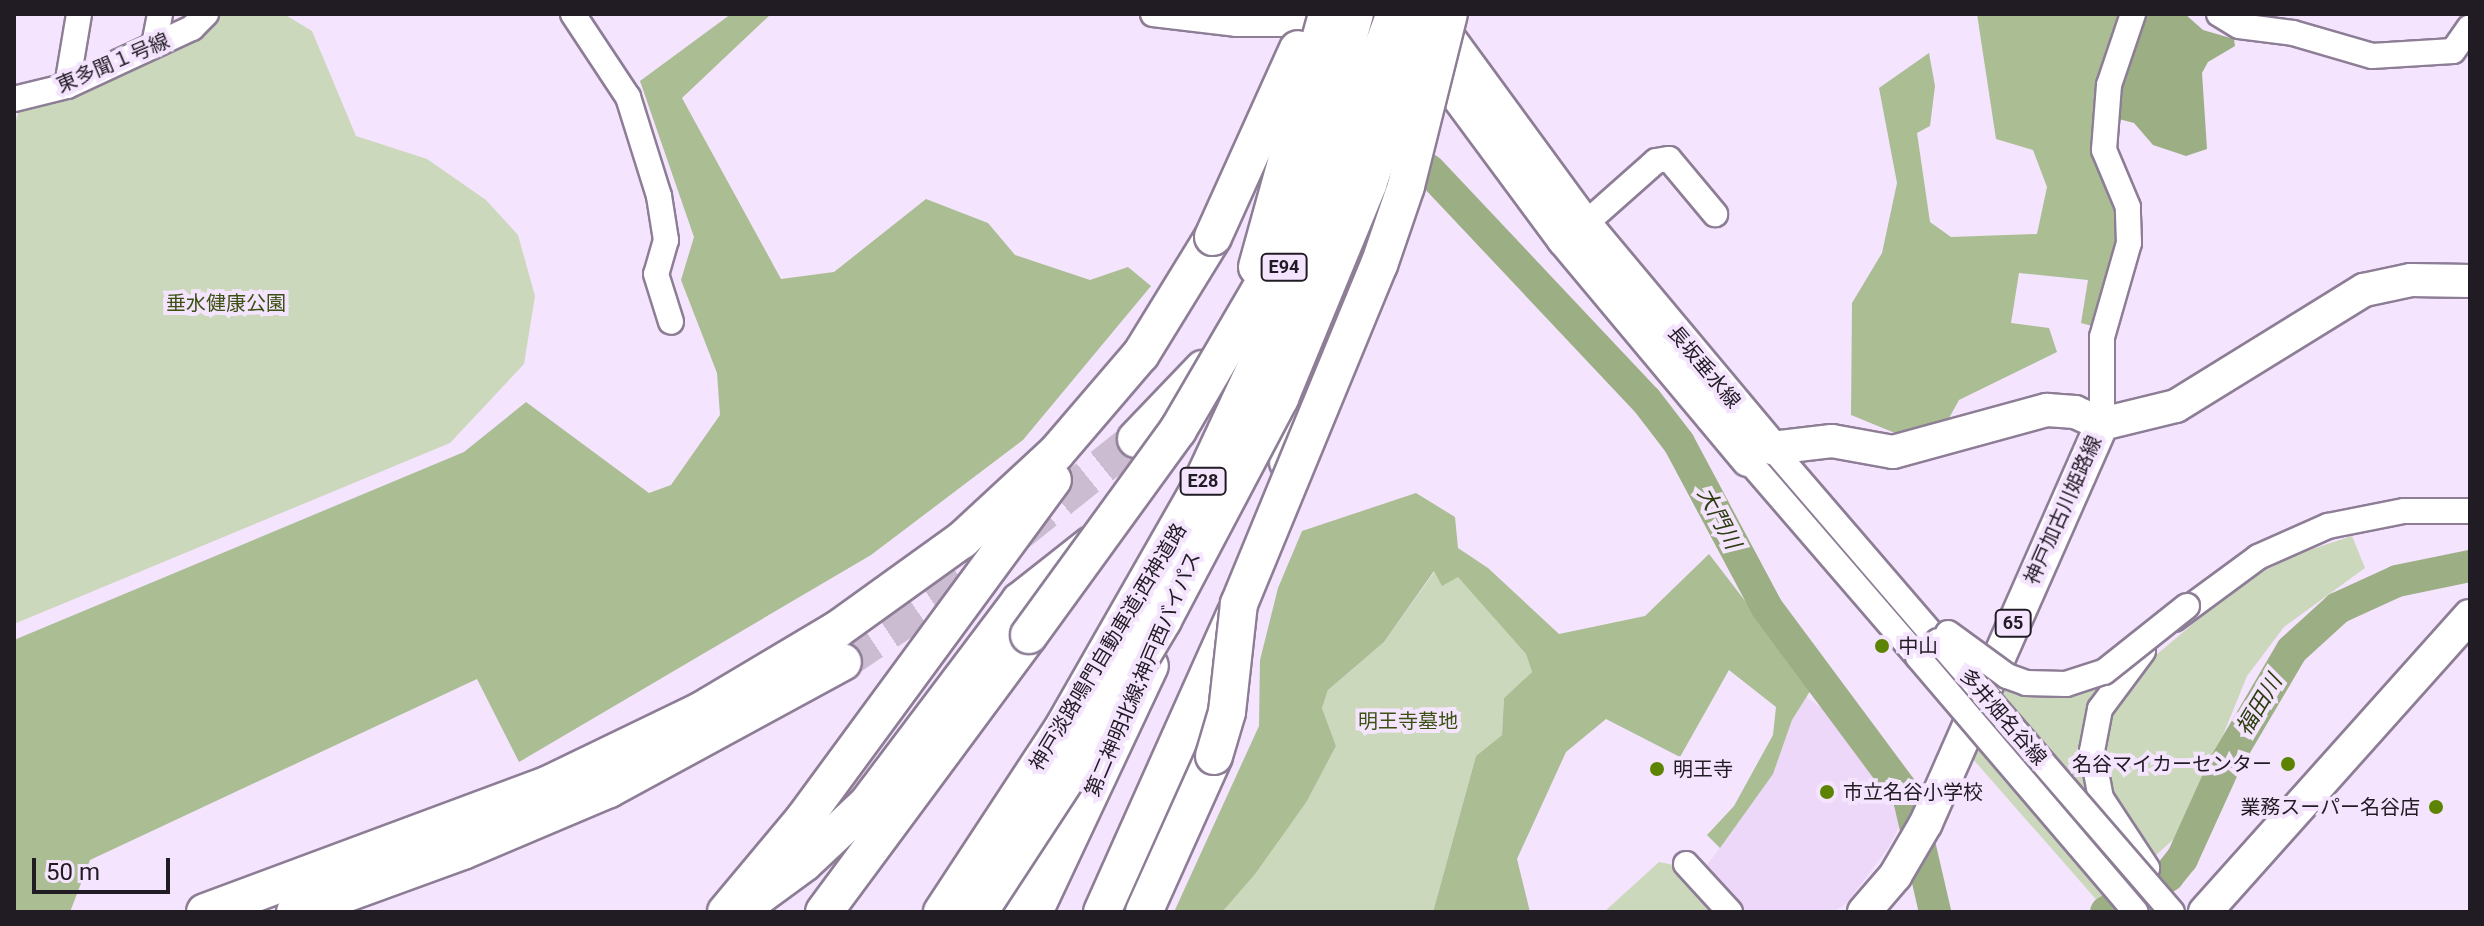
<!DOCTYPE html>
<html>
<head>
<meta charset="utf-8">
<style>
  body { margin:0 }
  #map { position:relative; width:2484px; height:926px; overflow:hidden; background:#f5e4fe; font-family:Roboto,"Noto Sans JP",sans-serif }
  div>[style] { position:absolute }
  .built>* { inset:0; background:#edd8f9 }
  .green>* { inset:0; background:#cbd8bb }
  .forest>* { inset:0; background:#aabd93 }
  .water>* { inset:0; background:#9cae84 }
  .river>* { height:32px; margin:-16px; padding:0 16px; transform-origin:16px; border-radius:16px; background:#9cae84 }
  .highway-tunnel>* { height:36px; margin-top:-18px; transform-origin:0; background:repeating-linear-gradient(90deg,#cbbcd2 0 36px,transparent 0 54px) }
  .roads { filter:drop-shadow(2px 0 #8d7e96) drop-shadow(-2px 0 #8d7e96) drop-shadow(0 2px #8d7e96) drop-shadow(0 -2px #8d7e96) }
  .minor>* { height:24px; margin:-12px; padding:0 12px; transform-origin:12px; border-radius:12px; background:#fff }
  .major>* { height:32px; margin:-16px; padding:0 16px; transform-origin:16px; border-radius:16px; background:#fff }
  .highway>* { height:36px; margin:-18px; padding:0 18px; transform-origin:18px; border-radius:18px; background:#fff }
  .bridges { filter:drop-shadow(2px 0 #8d7e96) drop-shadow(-2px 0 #8d7e96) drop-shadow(0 2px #8d7e96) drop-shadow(0 -2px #8d7e96) }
  .minor-bridge>* { height:24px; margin:-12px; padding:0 12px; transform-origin:12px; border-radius:12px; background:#fff }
  .highway-bridge>* { height:36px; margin:-18px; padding:0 18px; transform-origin:18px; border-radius:18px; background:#fff }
  .dots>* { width:22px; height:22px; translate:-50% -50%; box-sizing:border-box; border:4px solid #f5e4fe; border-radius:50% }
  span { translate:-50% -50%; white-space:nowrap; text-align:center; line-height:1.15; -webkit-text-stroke:8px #f5e4fe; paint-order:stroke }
  .shield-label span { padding:2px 6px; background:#f5e4fe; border:2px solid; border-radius:6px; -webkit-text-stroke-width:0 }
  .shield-label { font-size:18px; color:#211b24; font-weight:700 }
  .street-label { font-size:20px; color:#211b24 }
  .park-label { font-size:20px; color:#3b5112 }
  .poi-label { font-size:20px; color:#211b24 }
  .left { translate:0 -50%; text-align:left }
  .right { translate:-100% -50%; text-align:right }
  .water-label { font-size:22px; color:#2c3d0e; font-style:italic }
  .frame { position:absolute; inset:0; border:16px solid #211b24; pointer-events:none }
  .scale { position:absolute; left:32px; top:858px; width:138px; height:36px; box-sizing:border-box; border:4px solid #211b24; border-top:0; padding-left:10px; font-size:24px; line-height:28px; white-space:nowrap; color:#211b24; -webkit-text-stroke:6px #f5e4fe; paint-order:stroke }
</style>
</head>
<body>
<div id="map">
  <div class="built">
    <div style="clip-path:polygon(1806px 697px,1859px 735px,1907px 811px,1888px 848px,1847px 903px,1833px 912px,1745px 912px,1705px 868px,1773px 774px,1792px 720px)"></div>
  </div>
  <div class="green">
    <div style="clip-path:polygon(218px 14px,284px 14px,312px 31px,356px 136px,427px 159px,486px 200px,518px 235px,535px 296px,524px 364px,450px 443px,14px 624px,14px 127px,19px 110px,95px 89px,194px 37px)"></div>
    <div style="clip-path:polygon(2352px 536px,2365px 568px,2284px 627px,2247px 676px,2191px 814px,2176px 837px,2101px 905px,1965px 750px,1996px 675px,2137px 671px,2244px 581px,2300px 553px)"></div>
    <div style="clip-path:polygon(1435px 571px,1458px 576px,1526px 654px,1532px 672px,1504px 698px,1502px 735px,1476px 756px,1433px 912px,1222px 912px,1307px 801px,1336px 746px,1322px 708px,1328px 690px,1384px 642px)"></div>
    <div style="clip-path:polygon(1659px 862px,1679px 866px,1721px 912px,1604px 912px)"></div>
  </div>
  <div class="forest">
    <div style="clip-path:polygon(731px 14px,771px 14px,682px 98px,781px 279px,834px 272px,926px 199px,988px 223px,1015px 255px,1090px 280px,1128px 267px,1151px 286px,1023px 440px,871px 555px,519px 762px,477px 679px,90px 860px,70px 912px,14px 912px,14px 640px,464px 452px,526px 402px,649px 493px,671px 485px,720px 415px,717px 373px,681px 280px,694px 237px,640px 81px)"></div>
    <div style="clip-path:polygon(1977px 14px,2120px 14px,2094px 140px,2119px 221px,2096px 327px,2081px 323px,2088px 280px,2019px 273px,2011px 323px,2049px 328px,2057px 352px,1959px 400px,1948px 420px,1895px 433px,1851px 415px,1852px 303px,1882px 253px,1897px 183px,1879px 88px,1929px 53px,1935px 86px,1930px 126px,1917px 133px,1930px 222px,1951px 237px,2037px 234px,2047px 187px,2033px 150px,1996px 139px)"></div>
    <div style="clip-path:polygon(1416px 493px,1455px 517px,1458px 548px,1488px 568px,1559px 634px,1645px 616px,1709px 554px,1812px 688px,1792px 720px,1773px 774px,1720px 848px,1707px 835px,1734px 806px,1773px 735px,1776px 707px,1729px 670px,1680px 757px,1606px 719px,1566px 752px,1517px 859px,1530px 912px,1433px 912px,1476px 756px,1502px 735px,1504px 698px,1532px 672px,1526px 654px,1458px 577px,1442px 586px,1434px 571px,1384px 642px,1328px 690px,1322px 708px,1336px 746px,1307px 801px,1255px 874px,1222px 912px,1174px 912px,1259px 726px,1260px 660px,1278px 588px,1302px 531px)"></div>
  </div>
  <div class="water">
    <div style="clip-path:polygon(2148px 14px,2185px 14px,2203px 30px,2234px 39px,2235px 46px,2208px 62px,2202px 73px,2207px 149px,2186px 156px,2153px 145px,2134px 123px,2115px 118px,2134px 35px)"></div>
  </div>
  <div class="river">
    <div style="left:1429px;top:170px;width:316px;rotate:46.7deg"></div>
    <div style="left:1646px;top:400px;width:54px;rotate:52.5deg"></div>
    <div style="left:1679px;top:443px;width:187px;rotate:61.9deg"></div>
    <div style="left:1767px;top:608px;width:238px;rotate:53.4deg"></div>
    <div style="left:1909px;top:799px;width:116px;rotate:77deg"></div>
    <div style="left:2106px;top:912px;width:72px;rotate:-30.1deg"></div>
    <div style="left:2168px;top:876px;width:22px;rotate:-51deg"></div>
    <div style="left:2182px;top:859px;width:107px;rotate:-65.6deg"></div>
    <div style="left:2226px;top:762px;width:130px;rotate:-59.5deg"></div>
    <div style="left:2292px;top:650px;width:62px;rotate:-42.4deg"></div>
    <div style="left:2338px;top:608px;width:65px;rotate:-24.6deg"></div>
    <div style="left:2397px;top:581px;width:75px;rotate:-11.6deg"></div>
  </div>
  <div class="highway-tunnel">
    <div style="left:843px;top:662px;width:109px;rotate:-34.1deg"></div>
    <div style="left:933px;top:601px;width:260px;rotate:-38.6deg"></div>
  </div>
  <div class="roads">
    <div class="minor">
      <div style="left:573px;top:14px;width:100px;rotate:56.5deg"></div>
      <div style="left:628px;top:97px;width:104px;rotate:72.6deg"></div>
      <div style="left:659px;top:196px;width:45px;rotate:81deg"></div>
      <div style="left:666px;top:240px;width:35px;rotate:106deg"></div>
      <div style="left:656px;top:274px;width:50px;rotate:72.6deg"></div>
      <div style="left:1153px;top:14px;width:85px;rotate:6.8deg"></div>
      <div style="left:1237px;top:24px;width:168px"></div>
      <div style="left:2219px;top:14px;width:23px;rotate:31deg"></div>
      <div style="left:2239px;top:26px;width:54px;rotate:7.4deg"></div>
      <div style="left:2293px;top:33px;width:82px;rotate:16.2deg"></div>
      <div style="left:2372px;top:56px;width:81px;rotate:-3.5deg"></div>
      <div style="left:2453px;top:51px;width:29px;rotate:-55deg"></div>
      <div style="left:154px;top:45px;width:32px;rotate:-79deg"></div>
      <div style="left:67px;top:86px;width:73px;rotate:-80.5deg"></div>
      <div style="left:14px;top:99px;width:55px;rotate:-13.8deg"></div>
      <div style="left:67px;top:86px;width:138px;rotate:-24.9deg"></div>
      <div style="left:192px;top:28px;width:20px;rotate:-45deg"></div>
      <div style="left:1585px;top:224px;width:95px;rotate:-41.6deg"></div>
      <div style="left:1656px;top:161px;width:13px;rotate:-9deg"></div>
      <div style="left:1669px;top:159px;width:72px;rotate:50.1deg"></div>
      <div style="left:2102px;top:424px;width:87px;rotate:-90deg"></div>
      <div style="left:2102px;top:337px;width:98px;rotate:-74deg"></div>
      <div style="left:2129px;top:243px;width:36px;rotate:-92deg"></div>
      <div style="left:2128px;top:207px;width:62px;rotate:-112.8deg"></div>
      <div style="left:2104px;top:150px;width:65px;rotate:-85.6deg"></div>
      <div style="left:2109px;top:85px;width:75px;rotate:-71.3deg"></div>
      <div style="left:1772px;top:448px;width:255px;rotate:49.3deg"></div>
      <div style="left:1748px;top:460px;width:260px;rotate:49.2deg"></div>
      <div style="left:2174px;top:619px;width:104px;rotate:-36.4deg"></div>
      <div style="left:2258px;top:557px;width:77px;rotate:-23.9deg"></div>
      <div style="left:2328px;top:526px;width:77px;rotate:-11.2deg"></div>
      <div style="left:2404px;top:511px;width:66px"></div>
      <div style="left:2143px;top:651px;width:72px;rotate:126.6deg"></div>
      <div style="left:2100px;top:709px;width:43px;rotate:100.8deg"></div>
      <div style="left:2092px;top:751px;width:48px;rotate:79.2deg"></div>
      <div style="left:2101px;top:798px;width:84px;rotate:56.7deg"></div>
      <div style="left:1686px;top:864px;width:65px;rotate:47.5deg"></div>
    </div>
    <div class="major">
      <div style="left:1435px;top:19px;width:254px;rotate:53.8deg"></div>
      <div style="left:1585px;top:224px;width:292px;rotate:50.1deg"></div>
      <div style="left:1772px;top:448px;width:60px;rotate:-6.7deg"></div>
      <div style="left:1832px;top:441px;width:62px;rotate:10.2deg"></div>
      <div style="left:1893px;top:452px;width:160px;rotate:-15.3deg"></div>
      <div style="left:2047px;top:410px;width:28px;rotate:4deg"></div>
      <div style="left:2075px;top:412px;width:30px;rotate:24deg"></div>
      <div style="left:1424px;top:51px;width:235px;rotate:53.5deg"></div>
      <div style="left:1564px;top:240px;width:287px;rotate:50.1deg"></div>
      <div style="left:2102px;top:424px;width:76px;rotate:-13.7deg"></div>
      <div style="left:2176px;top:406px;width:221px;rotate:-31.7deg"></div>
      <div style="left:2364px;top:290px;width:48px;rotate:-12deg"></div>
      <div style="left:2411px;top:280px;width:59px;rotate:1deg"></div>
      <div style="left:1864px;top:912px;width:48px;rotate:-49.3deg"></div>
      <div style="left:1895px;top:876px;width:61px;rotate:-59.7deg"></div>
      <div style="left:1926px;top:823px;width:436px;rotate:-66.2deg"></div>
      <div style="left:2205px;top:912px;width:397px;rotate:-48.2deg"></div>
    </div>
    <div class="highway">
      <div style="left:1136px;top:439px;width:97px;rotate:-46.3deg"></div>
      <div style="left:1288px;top:462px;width:140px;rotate:-76deg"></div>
      <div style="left:755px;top:899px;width:61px;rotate:-36.3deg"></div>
      <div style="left:804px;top:863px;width:86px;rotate:-43.1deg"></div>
      <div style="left:867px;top:804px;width:254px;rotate:-53deg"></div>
      <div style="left:1020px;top:601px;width:90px;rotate:-38.3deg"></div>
      <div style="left:205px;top:912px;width:365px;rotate:-20.4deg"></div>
      <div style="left:547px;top:785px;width:172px;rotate:-25.8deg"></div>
      <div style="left:702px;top:710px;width:158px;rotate:-30.8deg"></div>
      <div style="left:838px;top:629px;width:153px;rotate:-35.7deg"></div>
      <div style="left:962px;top:540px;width:128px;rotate:-42.8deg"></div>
      <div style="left:1056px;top:453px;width:130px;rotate:-49.4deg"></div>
      <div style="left:1141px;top:354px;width:137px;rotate:-58.4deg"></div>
      <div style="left:295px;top:912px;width:179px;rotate:-20deg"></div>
      <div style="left:463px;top:851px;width:159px;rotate:-23deg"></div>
      <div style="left:609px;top:789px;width:266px;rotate:-28.5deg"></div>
      <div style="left:726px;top:912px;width:120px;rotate:-50.1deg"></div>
      <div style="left:803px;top:820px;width:422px;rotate:-53.7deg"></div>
      <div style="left:824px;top:912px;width:345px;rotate:-53.5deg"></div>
      <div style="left:1003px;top:912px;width:71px;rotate:-63.1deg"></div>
      <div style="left:1034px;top:912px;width:272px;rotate:-64.8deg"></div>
      <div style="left:1102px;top:912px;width:326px;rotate:-65.9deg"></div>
      <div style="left:1144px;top:912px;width:171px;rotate:-65.8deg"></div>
    </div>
  </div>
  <div class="bridges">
    <div class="minor-bridge">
      <div style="left:1948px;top:633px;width:73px;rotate:36.1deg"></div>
      <div style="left:2007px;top:676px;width:20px;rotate:20deg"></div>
      <div style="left:2026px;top:683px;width:40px;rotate:1.4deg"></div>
      <div style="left:2066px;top:684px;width:40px;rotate:-18deg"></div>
      <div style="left:2104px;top:672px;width:106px;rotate:-38.5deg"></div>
      <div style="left:1938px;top:641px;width:358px;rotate:49.2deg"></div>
      <div style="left:1918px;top:657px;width:335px;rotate:49.5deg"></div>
    </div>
    <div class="highway-bridge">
      <div style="left:1299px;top:217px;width:211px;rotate:-74.6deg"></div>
      <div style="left:1213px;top:237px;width:206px;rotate:-65.7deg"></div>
      <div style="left:1257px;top:267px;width:263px;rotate:-74.5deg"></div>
      <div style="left:1029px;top:635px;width:253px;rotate:-54deg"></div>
      <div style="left:1178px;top:430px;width:228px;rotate:-59.7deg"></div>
      <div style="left:1214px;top:756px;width:46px;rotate:-73.5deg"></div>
      <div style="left:1227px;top:712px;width:109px;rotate:-83.7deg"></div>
      <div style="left:1239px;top:604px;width:367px;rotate:-67.6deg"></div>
      <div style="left:1379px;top:265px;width:83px;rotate:-71.1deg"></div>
      <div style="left:1406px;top:186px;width:177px;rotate:-76deg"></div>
      <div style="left:942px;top:912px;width:222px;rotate:-56.7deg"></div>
      <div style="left:1064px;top:726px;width:268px;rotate:-60.3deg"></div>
      <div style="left:1197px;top:493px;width:230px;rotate:-65deg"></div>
      <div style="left:1294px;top:285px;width:289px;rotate:-69.6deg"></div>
      <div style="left:979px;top:912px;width:208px;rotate:-56.8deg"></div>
      <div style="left:1093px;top:738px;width:137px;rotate:-59.3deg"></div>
      <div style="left:1163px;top:620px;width:251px;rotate:-62.2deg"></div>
      <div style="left:1280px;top:398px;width:231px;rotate:-67.6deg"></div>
      <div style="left:1368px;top:184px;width:180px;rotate:-70.9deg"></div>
    </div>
  </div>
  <div class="dots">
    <div style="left:1882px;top:646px;background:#5d8302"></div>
    <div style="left:2288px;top:764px;background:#5d8302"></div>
    <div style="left:1657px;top:769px;background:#5d8302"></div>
    <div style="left:1827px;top:792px;background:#5d8302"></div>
    <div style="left:2436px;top:807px;background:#5d8302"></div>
  </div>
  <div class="shield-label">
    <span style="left:1284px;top:267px">E94</span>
    <span style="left:1203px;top:481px">E28</span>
    <span style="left:2013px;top:623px">65</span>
  </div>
  <div class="street-label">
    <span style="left:113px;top:63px;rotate:-23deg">東多聞１号線</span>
    <span style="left:1704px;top:367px;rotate:50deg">長坂垂水線</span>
    <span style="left:2063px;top:510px;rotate:-66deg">神戸加古川姫路線</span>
    <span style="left:1108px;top:647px;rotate:-59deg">神戸淡路鳴門自動車道;西神道路</span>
    <span style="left:1143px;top:674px;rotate:-67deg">第二神明北線;神戸西バイパス</span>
    <span style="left:2003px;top:717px;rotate:49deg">多井畑名谷線</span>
  </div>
  <div class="park-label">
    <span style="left:226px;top:303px">垂水健康公園</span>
    <span style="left:1408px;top:721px">明王寺墓地</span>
  </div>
  <div class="poi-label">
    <span class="left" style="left:1898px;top:646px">中山</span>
    <span class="right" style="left:2272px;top:764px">名谷マイカーセンター</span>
    <span class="left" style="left:1673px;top:769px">明王寺</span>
    <span class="left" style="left:1843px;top:792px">市立名谷小学校</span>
    <span class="right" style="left:2420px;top:807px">業務スーパー名谷店</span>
  </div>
  <div class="water-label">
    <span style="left:1719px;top:518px;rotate:62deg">大門川</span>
    <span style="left:2259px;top:705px;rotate:-59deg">福田川</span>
  </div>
  <div class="frame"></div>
  <div class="scale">50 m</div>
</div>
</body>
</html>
